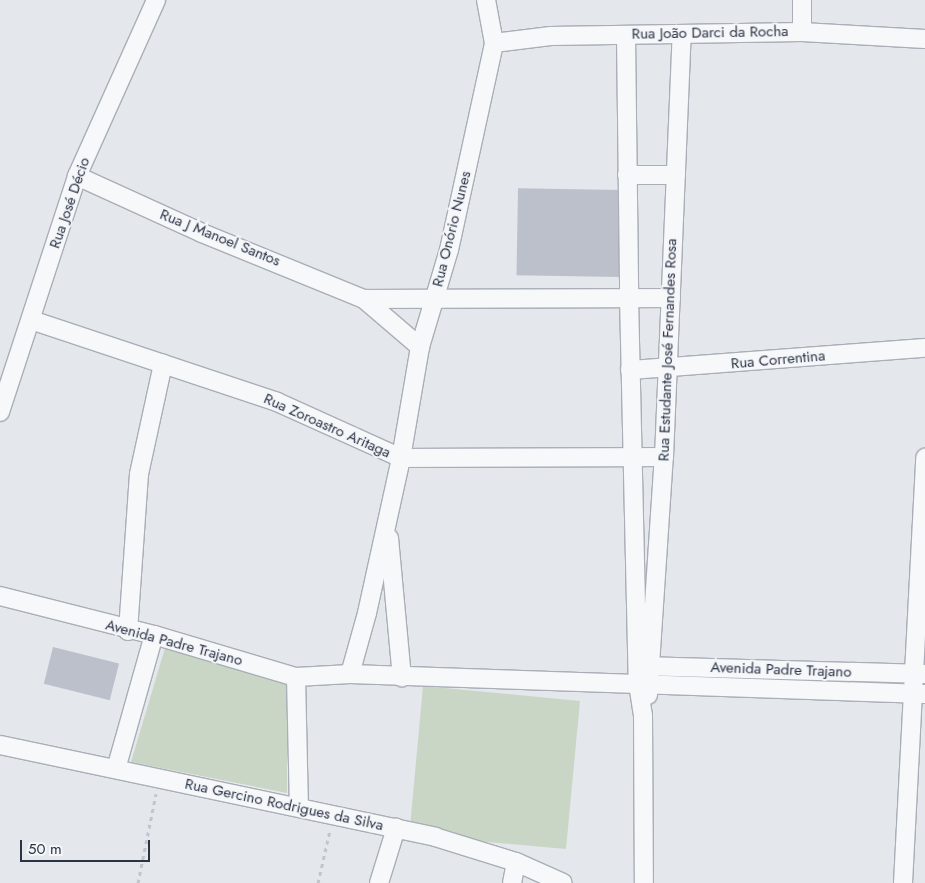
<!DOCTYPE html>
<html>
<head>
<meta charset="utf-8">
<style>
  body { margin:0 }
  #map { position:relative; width:925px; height:883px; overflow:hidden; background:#e4e7ec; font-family:Jost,sans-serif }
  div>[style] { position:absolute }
  .green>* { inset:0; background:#c9d6c5 }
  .building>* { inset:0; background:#bbc0ca; transform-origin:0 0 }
  .path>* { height:3px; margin-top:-1.5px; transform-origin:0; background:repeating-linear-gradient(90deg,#c2c5cb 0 4px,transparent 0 8px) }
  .roads { filter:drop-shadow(1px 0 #a9aeb7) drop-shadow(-1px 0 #a9aeb7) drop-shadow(0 1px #a9aeb7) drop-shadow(0 -1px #a9aeb7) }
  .minor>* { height:18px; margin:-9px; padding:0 9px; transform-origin:9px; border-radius:9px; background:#f7f8fa }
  span { translate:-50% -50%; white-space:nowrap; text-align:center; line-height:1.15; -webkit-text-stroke:4px #f4f6f9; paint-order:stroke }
  .street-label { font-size:15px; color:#2b3445 }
  .scale { position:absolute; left:20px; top:840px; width:130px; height:22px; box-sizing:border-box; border:2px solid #2b3445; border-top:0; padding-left:6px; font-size:15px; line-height:18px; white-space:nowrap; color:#2b3445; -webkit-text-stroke:4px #f4f6f9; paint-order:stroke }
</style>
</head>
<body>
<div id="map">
  <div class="green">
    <div style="clip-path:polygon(165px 648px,287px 684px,287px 793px,131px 762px)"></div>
    <div style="clip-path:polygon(423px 686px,580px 701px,566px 849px,465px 840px,410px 827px)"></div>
  </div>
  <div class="building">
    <div style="left:621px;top:190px;width:87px;height:103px;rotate:91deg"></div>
    <div style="left:53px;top:647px;width:68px;height:38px;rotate:14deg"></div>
  </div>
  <div class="path">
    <div style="left:138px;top:883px;width:91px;rotate:-78.6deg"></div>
    <div style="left:318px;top:883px;width:54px;rotate:-77.2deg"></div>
  </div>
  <div class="roads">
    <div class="minor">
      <div style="left:802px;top:32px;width:32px;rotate:-90deg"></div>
      <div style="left:626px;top:35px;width:262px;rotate:89.3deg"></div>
      <div style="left:629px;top:297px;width:387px;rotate:88.7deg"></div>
      <div style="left:638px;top:684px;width:31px;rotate:81deg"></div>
      <div style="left:643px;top:715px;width:168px;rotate:89.7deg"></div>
      <div style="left:494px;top:43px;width:57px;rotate:-7deg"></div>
      <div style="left:551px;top:36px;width:251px;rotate:-0.9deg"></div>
      <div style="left:802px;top:32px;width:123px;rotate:3.3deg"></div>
      <div style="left:627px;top:175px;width:49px"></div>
      <div style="left:77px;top:176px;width:137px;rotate:24.5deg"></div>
      <div style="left:202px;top:233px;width:175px;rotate:22.2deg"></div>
      <div style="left:364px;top:299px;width:307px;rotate:-0.2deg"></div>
      <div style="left:364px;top:299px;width:74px;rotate:40.6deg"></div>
      <div style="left:31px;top:320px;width:259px;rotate:18.4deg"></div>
      <div style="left:277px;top:402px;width:136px;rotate:24.3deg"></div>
      <div style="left:401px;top:458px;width:263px;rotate:-0.2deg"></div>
      <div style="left:630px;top:370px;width:296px;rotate:-4.3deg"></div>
      <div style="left:0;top:412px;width:248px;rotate:-71.9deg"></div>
      <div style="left:77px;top:176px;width:193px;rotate:-65.8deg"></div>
      <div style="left:389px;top:538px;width:140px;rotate:84.7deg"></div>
      <div style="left:0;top:596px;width:159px;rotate:14.2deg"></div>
      <div style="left:154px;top:635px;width:148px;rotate:16.5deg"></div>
      <div style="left:296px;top:677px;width:54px;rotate:-3.2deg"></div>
      <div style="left:350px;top:674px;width:575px;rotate:1.99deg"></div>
      <div style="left:128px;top:631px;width:157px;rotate:-86deg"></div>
      <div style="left:139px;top:474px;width:113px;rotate:-77.7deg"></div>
      <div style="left:641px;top:666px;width:284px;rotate:1.6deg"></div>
      <div style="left:350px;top:674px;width:63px;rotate:-74.4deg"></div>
      <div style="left:367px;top:613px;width:159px;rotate:-77.6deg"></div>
      <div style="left:401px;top:458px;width:113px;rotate:-80.3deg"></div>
      <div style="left:420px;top:347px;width:101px;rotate:-73.4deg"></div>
      <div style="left:449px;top:250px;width:212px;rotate:-77.7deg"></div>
      <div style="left:494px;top:43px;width:44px;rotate:-100.5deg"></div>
      <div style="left:296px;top:677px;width:130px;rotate:88.7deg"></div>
      <div style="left:648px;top:695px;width:239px;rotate:-86.2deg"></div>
      <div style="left:664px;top:457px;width:423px;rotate:-87.6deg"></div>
      <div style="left:0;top:745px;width:445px;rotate:11.9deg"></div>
      <div style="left:435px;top:837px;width:85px;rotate:17.2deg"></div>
      <div style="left:516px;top:862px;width:51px;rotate:24.1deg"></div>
      <div style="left:116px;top:769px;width:139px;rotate:-74.2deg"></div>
      <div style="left:379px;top:883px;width:58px;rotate:-72.8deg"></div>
      <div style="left:512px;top:883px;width:21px;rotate:-79deg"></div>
      <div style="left:903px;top:883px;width:426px;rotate:-87deg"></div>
    </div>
  </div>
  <div class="street-label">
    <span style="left:710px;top:33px;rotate:-1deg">Rua João Darci da Rocha</span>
    <span style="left:70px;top:203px;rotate:-71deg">Rua José Décio</span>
    <span style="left:452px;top:229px;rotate:-76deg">Rua Onório Nunes</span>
    <span style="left:220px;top:238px;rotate:22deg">Rua J Manoel Santos</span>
    <span style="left:668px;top:350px;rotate:-88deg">Rua Estudante José Fernandes Rosa</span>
    <span style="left:778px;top:360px;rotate:-5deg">Rua Correntina</span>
    <span style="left:327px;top:426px;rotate:24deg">Rua Zoroastro Aritaga</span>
    <span style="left:174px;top:643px;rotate:15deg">Avenida Padre Trajano</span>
    <span style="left:781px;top:670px;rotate:2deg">Avenida Padre Trajano</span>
    <span style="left:284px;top:805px;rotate:12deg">Rua Gercino Rodrigues da Silva</span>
  </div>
  <div class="scale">50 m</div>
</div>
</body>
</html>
